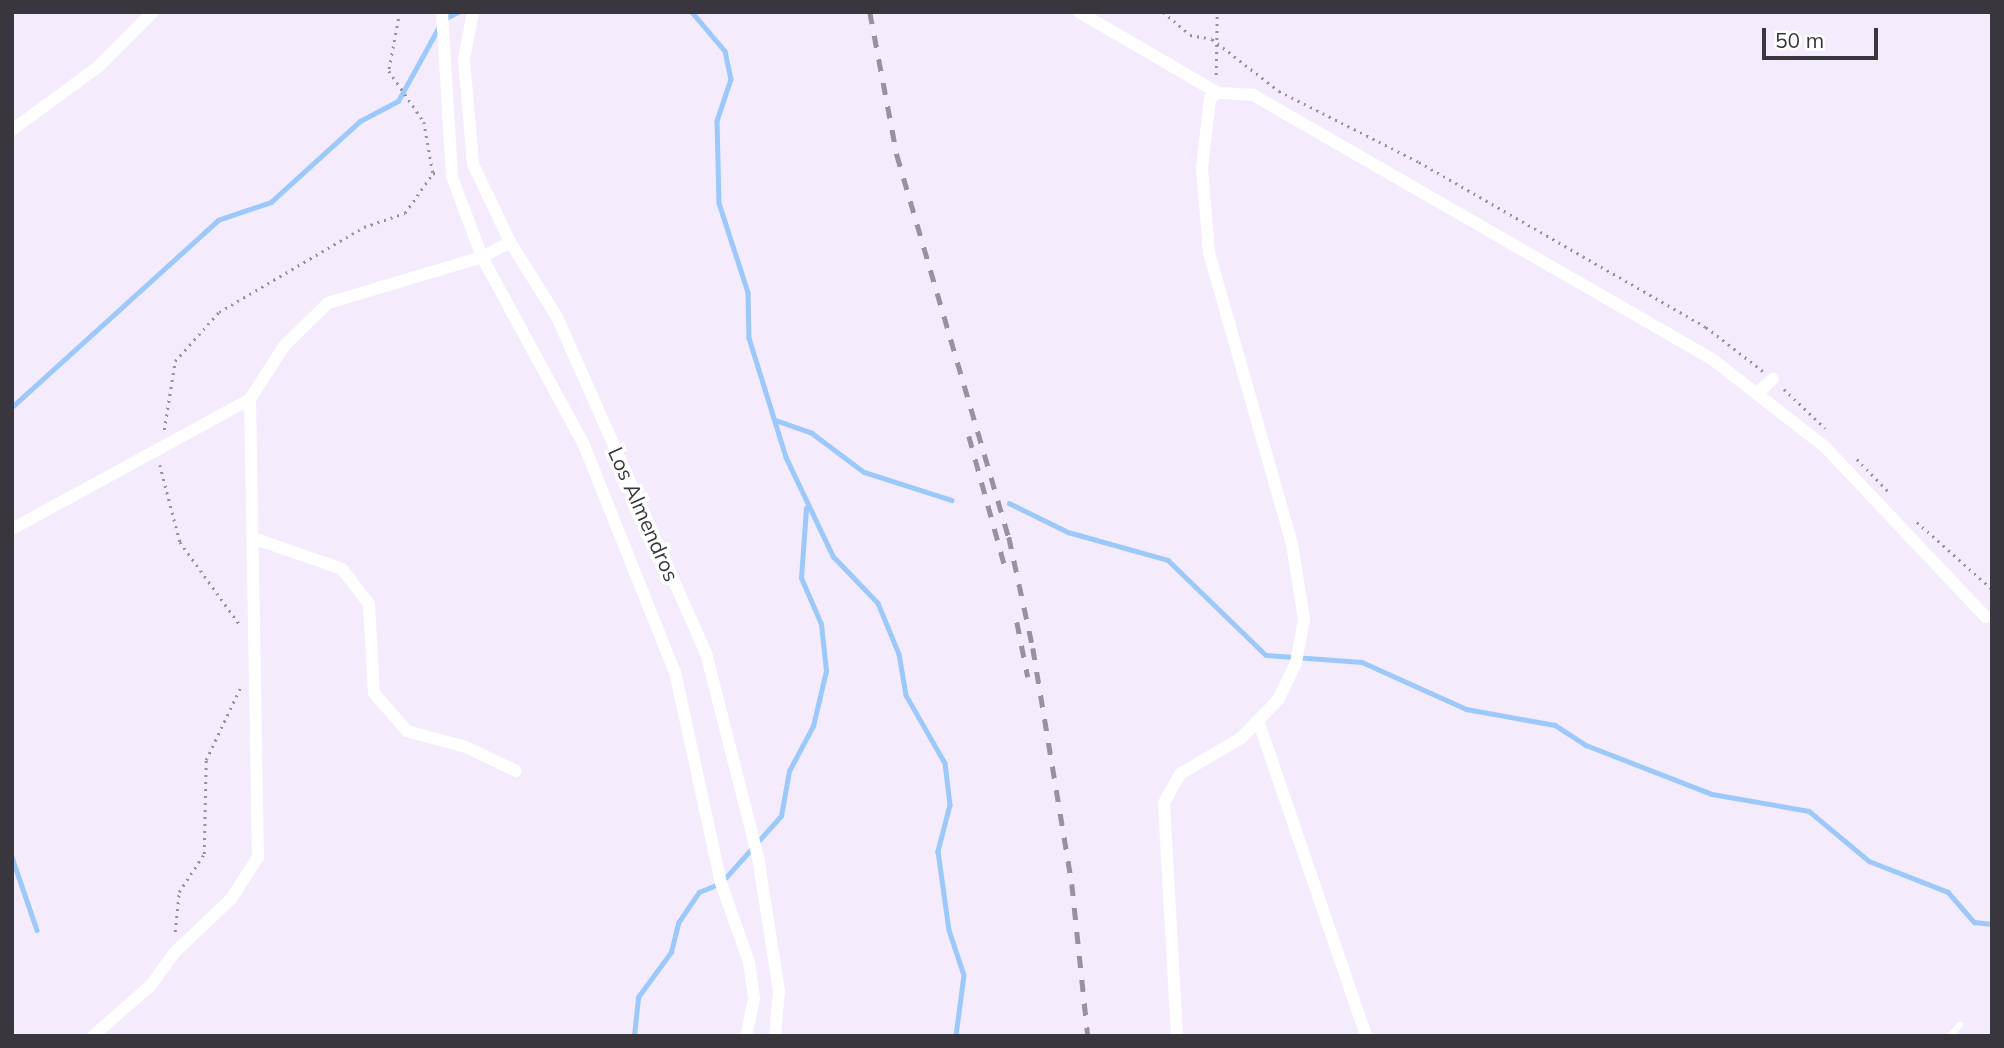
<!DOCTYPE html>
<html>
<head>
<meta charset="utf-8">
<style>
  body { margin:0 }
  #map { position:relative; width:2004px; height:1048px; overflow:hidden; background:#f4ecfd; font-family:Mulish,sans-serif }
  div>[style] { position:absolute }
  .stream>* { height:4.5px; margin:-2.25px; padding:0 2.25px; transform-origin:2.25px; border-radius:2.25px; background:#9cc9f9 }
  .path>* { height:2.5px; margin-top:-1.25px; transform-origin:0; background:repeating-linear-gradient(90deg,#97919e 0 2px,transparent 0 7px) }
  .lane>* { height:6px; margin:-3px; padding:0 3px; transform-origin:3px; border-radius:3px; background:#fff }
  .street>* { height:12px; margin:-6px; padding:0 6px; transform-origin:6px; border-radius:6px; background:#fff }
  .rail>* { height:4.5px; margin-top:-2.25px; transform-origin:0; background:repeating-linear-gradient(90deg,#98929e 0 12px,transparent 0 24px) }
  span { translate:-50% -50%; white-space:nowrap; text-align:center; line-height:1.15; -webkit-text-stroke:7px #fff; paint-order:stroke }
  .street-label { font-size:21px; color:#3a363e }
  .frame { position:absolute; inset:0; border:14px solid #3a363e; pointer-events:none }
  .scale { position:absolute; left:1762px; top:28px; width:116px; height:32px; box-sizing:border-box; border:4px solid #3a363e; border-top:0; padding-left:9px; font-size:21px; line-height:24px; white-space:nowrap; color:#3a363e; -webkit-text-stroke:5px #fff; paint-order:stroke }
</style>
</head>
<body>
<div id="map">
  <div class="stream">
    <div style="left:692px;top:12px;width:51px;rotate:49.8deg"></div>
    <div style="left:725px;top:51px;width:29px;rotate:78deg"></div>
    <div style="left:731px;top:79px;width:44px;rotate:108.4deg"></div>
    <div style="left:717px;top:121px;width:82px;rotate:88.6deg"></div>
    <div style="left:719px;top:203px;width:94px;rotate:72deg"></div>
    <div style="left:748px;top:292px;width:46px;rotate:88.8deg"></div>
    <div style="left:749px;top:338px;width:125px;rotate:72.7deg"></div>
    <div style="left:786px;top:457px;width:110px;rotate:64.6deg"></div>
    <div style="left:833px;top:556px;width:65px;rotate:46.2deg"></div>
    <div style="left:878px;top:603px;width:55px;rotate:67.6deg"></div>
    <div style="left:899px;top:654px;width:42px;rotate:80.3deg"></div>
    <div style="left:906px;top:695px;width:78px;rotate:60.2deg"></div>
    <div style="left:945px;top:763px;width:42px;rotate:83.2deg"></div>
    <div style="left:950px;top:805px;width:48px;rotate:104.6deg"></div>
    <div style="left:938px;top:851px;width:80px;rotate:82.1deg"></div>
    <div style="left:949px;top:930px;width:47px;rotate:71.6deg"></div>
    <div style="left:964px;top:975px;width:62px;rotate:97.5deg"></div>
    <div style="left:446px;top:18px;width:13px;rotate:-27deg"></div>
    <div style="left:12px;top:407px;width:278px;rotate:-42.2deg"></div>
    <div style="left:218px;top:220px;width:56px;rotate:-18.8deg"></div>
    <div style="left:271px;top:202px;width:120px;rotate:-42.3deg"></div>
    <div style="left:360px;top:121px;width:43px;rotate:-27.8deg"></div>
    <div style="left:398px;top:101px;width:87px;rotate:-61.1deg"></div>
    <div style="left:775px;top:420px;width:39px;rotate:19deg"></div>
    <div style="left:812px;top:433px;width:65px;rotate:36.9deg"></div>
    <div style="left:864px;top:472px;width:92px;rotate:17.7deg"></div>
    <div style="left:1009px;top:503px;width:66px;rotate:26.2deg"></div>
    <div style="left:1068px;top:532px;width:104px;rotate:15.6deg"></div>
    <div style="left:1168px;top:560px;width:136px;rotate:44.1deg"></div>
    <div style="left:1266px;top:655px;width:96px;rotate:4.2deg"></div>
    <div style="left:1362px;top:662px;width:114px;rotate:24.3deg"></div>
    <div style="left:1466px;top:709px;width:90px;rotate:10.2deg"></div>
    <div style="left:1555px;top:725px;width:37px;rotate:33deg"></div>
    <div style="left:1586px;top:745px;width:135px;rotate:21.3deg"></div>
    <div style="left:1712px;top:794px;width:98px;rotate:9.9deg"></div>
    <div style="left:1809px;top:811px;width:78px;rotate:39.8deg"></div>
    <div style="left:1869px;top:861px;width:85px;rotate:21.4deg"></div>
    <div style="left:1948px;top:892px;width:40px;rotate:49deg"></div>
    <div style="left:1974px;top:922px;width:18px;rotate:6deg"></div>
    <div style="left:12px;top:857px;width:77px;rotate:71.1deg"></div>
    <div style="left:634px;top:1036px;width:39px;rotate:-84deg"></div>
    <div style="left:638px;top:997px;width:56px;rotate:-53.7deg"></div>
    <div style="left:671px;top:952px;width:30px;rotate:-76deg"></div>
    <div style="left:678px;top:923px;width:37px;rotate:-56deg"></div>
    <div style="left:699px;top:892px;width:24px;rotate:-22deg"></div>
    <div style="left:721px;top:883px;width:90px;rotate:-48.2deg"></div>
    <div style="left:781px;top:816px;width:46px;rotate:-79.9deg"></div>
    <div style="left:789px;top:771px;width:51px;rotate:-61.9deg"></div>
    <div style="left:813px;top:726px;width:57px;rotate:-76.7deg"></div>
    <div style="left:826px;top:671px;width:47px;rotate:-96.1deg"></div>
    <div style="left:821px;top:624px;width:50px;rotate:-113.5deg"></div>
    <div style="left:801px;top:578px;width:70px;rotate:-85.9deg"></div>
  </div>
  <div class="path">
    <div style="left:400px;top:12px;width:60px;rotate:100.6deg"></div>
    <div style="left:389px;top:71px;width:62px;rotate:55.5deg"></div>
    <div style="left:424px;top:122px;width:52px;rotate:80deg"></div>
    <div style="left:1163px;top:12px;width:35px;rotate:40deg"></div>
    <div style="left:1190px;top:35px;width:22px;rotate:10deg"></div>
    <div style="left:1212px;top:39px;width:85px;rotate:37.8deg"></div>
    <div style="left:1279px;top:91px;width:157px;rotate:26.9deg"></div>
    <div style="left:1419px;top:162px;width:331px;rotate:29.9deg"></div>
    <div style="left:1706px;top:327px;width:72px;rotate:37.7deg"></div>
    <div style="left:1216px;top:75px;width:63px;rotate:-89.1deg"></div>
    <div style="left:1784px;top:389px;width:57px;rotate:43.6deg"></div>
    <div style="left:164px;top:430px;width:70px;rotate:-80.9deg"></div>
    <div style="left:175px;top:361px;width:66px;rotate:-48.1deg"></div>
    <div style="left:219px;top:312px;width:168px;rotate:-30.4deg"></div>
    <div style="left:364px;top:227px;width:43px;rotate:-18.9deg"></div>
    <div style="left:405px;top:213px;width:49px;rotate:-55deg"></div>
    <div style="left:433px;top:173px;width:7px;rotate:8deg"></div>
    <div style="left:1857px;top:459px;width:46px;rotate:45.9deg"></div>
    <div style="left:160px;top:465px;width:80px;rotate:75.4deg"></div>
    <div style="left:180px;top:542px;width:102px;rotate:54.1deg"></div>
    <div style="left:1917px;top:522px;width:101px;rotate:41.8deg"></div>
    <div style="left:175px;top:932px;width:40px;rotate:-84.3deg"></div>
    <div style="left:179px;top:892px;width:45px;rotate:-56.7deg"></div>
    <div style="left:204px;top:854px;width:94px;rotate:-88.8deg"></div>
    <div style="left:206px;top:760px;width:80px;rotate:-64.7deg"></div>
  </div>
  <div class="lane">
    <div style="left:1950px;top:1036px;width:15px;rotate:-48deg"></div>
  </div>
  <div class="street">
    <div style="left:442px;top:12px;width:165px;rotate:86.5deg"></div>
    <div style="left:452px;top:177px;width:85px;rotate:69.4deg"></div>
    <div style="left:482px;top:257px;width:214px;rotate:61.5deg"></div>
    <div style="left:584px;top:445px;width:245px;rotate:68.2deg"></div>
    <div style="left:675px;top:672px;width:216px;rotate:77.7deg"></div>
    <div style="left:721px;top:883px;width:84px;rotate:70.5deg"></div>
    <div style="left:749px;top:962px;width:37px;rotate:82deg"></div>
    <div style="left:754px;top:999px;width:38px;rotate:102deg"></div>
    <div style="left:473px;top:12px;width:48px;rotate:100.8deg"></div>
    <div style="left:464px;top:59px;width:105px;rotate:85.1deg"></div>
    <div style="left:473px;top:164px;width:86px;rotate:64.6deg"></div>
    <div style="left:510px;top:242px;width:89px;rotate:57.9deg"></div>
    <div style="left:557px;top:317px;width:368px;rotate:66.1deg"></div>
    <div style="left:706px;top:653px;width:211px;rotate:75.7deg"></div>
    <div style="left:758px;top:857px;width:136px;rotate:81.1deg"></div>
    <div style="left:779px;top:991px;width:45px;rotate:95.1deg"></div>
    <div style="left:1079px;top:12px;width:161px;rotate:30.2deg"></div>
    <div style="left:12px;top:130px;width:108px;rotate:-36.3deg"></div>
    <div style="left:99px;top:66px;width:76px;rotate:-45deg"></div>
    <div style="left:1759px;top:392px;width:19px;rotate:-43deg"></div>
    <div style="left:12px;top:529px;width:271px;rotate:-28.6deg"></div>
    <div style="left:253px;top:538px;width:94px;rotate:19.2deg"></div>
    <div style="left:342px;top:569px;width:44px;rotate:52.4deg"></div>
    <div style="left:369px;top:604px;width:89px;rotate:86.8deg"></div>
    <div style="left:374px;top:693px;width:50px;rotate:49deg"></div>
    <div style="left:407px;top:731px;width:61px;rotate:15.2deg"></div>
    <div style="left:466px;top:747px;width:55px;rotate:25.6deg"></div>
    <div style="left:1259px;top:723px;width:331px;rotate:71.1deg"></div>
    <div style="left:93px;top:1036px;width:77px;rotate:-41.3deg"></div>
    <div style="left:151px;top:985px;width:39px;rotate:-54deg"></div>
    <div style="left:174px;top:953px;width:79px;rotate:-43.5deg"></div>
    <div style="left:231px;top:899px;width:50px;rotate:-57.3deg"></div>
    <div style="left:258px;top:857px;width:458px;rotate:-91deg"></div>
    <div style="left:250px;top:399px;width:63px;rotate:-57.3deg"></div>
    <div style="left:284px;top:346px;width:62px;rotate:-44.3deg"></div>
    <div style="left:328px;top:303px;width:161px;rotate:-16.6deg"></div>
    <div style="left:482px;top:257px;width:32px;rotate:-28deg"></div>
    <div style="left:1177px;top:1036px;width:233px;rotate:-93.2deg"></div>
    <div style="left:1164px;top:803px;width:33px;rotate:-61deg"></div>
    <div style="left:1180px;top:774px;width:71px;rotate:-30.5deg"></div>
    <div style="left:1241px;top:738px;width:53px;rotate:-45.8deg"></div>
    <div style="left:1278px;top:700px;width:41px;rotate:-64.1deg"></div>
    <div style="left:1296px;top:663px;width:45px;rotate:-79.7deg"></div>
    <div style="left:1304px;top:619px;width:76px;rotate:-99.1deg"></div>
    <div style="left:1292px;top:544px;width:304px;rotate:-105.9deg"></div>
    <div style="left:1209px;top:252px;width:84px;rotate:-94.8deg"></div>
    <div style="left:1202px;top:168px;width:70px;rotate:-83.5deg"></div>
    <div style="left:1210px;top:98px;width:9px;rotate:-32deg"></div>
    <div style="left:1218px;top:93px;width:35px;rotate:3deg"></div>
    <div style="left:1253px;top:95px;width:530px;rotate:29.91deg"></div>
    <div style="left:1712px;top:359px;width:143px;rotate:37.9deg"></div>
    <div style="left:1825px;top:447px;width:234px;rotate:46.6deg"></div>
  </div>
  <div class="rail">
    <div style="left:870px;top:12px;width:146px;rotate:79.3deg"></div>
    <div style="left:897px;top:155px;width:398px;rotate:73.7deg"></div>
    <div style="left:1009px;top:537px;width:114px;rotate:77.8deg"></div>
    <div style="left:1033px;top:648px;width:239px;rotate:80.6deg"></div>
    <div style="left:1072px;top:884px;width:153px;rotate:84deg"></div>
    <div style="left:969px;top:436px;width:143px;rotate:74.6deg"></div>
    <div style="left:1017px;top:622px;width:56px;rotate:78.7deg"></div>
  </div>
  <div class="street-label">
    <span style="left:644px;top:514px;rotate:66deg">Los Almendros</span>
  </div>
  <div class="frame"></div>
  <div class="scale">50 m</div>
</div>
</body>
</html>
